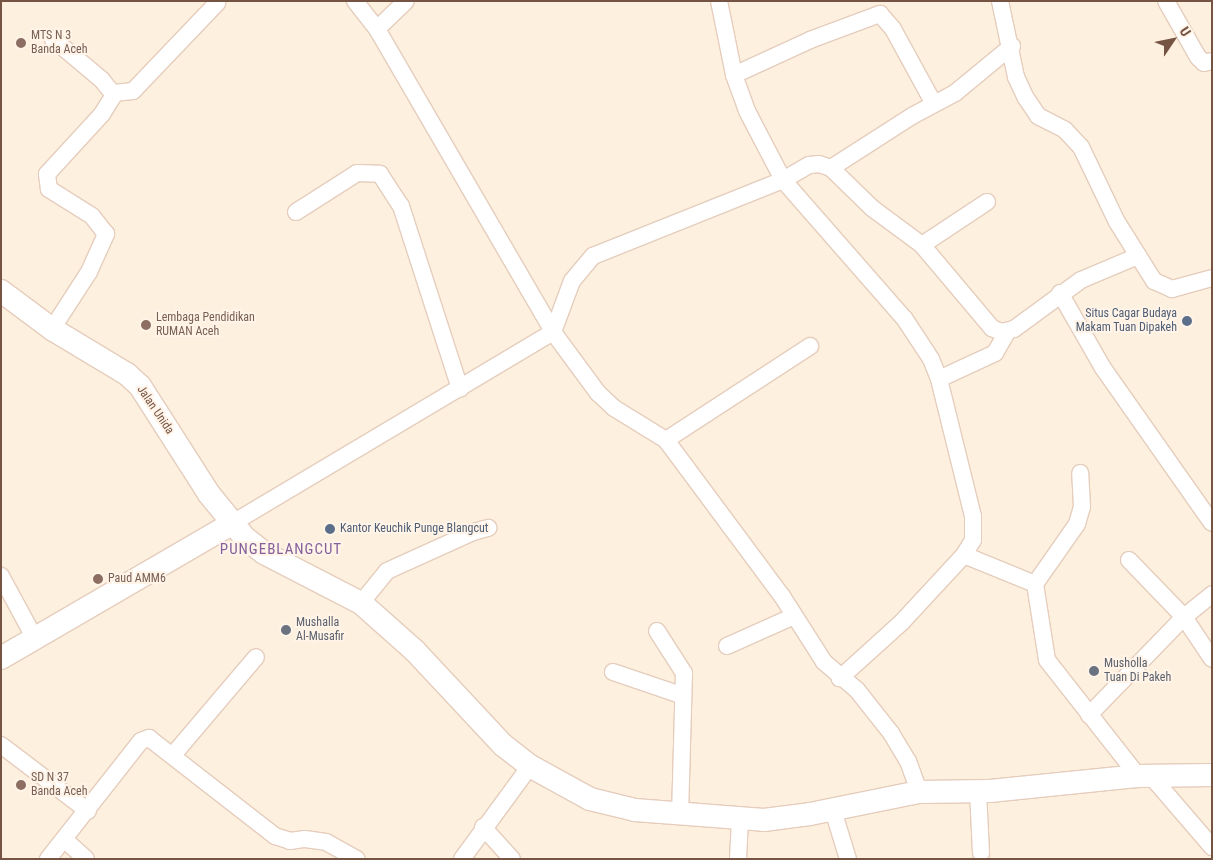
<!DOCTYPE html>
<html>
<head>
<meta charset="utf-8">
<style>
  body { margin:0 }
  #map { position:relative; width:1213px; height:860px; overflow:hidden; background:#fef0de; font-family:"Roboto Condensed",sans-serif }
  div>[style] { position:absolute }
  .roads { filter:drop-shadow(1px 0 #e5cdbd) drop-shadow(-1px 0 #e5cdbd) drop-shadow(0 1px #e5cdbd) drop-shadow(0 -1px #e5cdbd) }
  .street>* { height:16px; margin:-8px; padding:0 8px; transform-origin:8px; border-radius:8px; background:#fff }
  .secondary>* { height:22px; margin:-11px; padding:0 11px; transform-origin:11px; border-radius:11px; background:#fff }
  .dots>* { width:14px; height:14px; translate:-50% -50%; box-sizing:border-box; border:2px solid #fff4e7; border-radius:50% }
  span { translate:-50% -50%; white-space:nowrap; text-align:center; line-height:1.15; -webkit-text-stroke:4px #fff4e7; paint-order:stroke }
  .education-label { font-size:12px; color:#785e54 }
  .left { translate:0 -50%; text-align:left }
  .service-label { font-size:12px; color:#4e5e75 }
  .right { translate:-100% -50%; text-align:right }
  .street-label { font-size:12px; color:#765444 }
  .worship-label { font-size:12px; color:#5b616d }
  .quarter-label { font-size:15px; color:#845f9b; letter-spacing:1px }
  .frame { position:absolute; inset:0; border:2px solid #765444; pointer-events:none }
  .north { position:absolute; left:1148px; top:15px; width:50px; height:50px; -webkit-text-stroke:4px #fff4e7; paint-order:stroke; rotate:56deg; font-size:14px; font-weight:700; line-height:20px; text-align:center; color:#765444 }
  .north::after { content:''; display:block; margin:auto; width:18px; height:22px; background:#765444; clip-path:polygon(50% 0,100% 100%,50% 72%,0 100%) }
</style>
</head>
<body>
<div id="map">
  <div class="roads">
    <div class="street">
      <div style="left:355px;top:1px;width:36px;rotate:52deg"></div>
      <div style="left:377px;top:29px;width:350px;rotate:59.8deg"></div>
      <div style="left:553px;top:332px;width:76px;rotate:53.6deg"></div>
      <div style="left:598px;top:393px;width:22px;rotate:43deg"></div>
      <div style="left:614px;top:408px;width:61px;rotate:31.6deg"></div>
      <div style="left:666px;top:440px;width:194px;rotate:53.4deg"></div>
      <div style="left:782px;top:596px;width:78px;rotate:57.5deg"></div>
      <div style="left:824px;top:662px;width:43px;rotate:40.3deg"></div>
      <div style="left:857px;top:690px;width:55px;rotate:51.7deg"></div>
      <div style="left:891px;top:733px;width:33px;rotate:59deg"></div>
      <div style="left:908px;top:761px;width:33px;rotate:70deg"></div>
      <div style="left:719px;top:1px;width:76px;rotate:78.5deg"></div>
      <div style="left:734px;top:75px;width:38px;rotate:70deg"></div>
      <div style="left:747px;top:111px;width:78px;rotate:62.4deg"></div>
      <div style="left:783px;top:180px;width:184px;rotate:48.8deg"></div>
      <div style="left:904px;top:318px;width:49px;rotate:56.6deg"></div>
      <div style="left:931px;top:359px;width:22px;rotate:68deg"></div>
      <div style="left:939px;top:379px;width:141px;rotate:76.1deg"></div>
      <div style="left:973px;top:516px;width:24px;rotate:90deg"></div>
      <div style="left:973px;top:540px;width:17px;rotate:121deg"></div>
      <div style="left:964px;top:555px;width:91px;rotate:132.8deg"></div>
      <div style="left:902px;top:622px;width:84px;rotate:137.9deg"></div>
      <div style="left:1000px;top:1px;width:78px;rotate:78.1deg"></div>
      <div style="left:1016px;top:77px;width:23px;rotate:65deg"></div>
      <div style="left:1026px;top:98px;width:22px;rotate:56deg"></div>
      <div style="left:1038px;top:116px;width:30px;rotate:27deg"></div>
      <div style="left:1065px;top:130px;width:23px;rotate:47deg"></div>
      <div style="left:1081px;top:147px;width:83px;rotate:64.4deg"></div>
      <div style="left:1117px;top:222px;width:70px;rotate:57.9deg"></div>
      <div style="left:1154px;top:281px;width:20px;rotate:24deg"></div>
      <div style="left:1172px;top:289px;width:41px;rotate:-15.4deg"></div>
      <div style="left:1166px;top:1px;width:64px;rotate:60.3deg"></div>
      <div style="left:1198px;top:57px;width:8px;rotate:45deg"></div>
      <div style="left:1204px;top:63px;width:8px;rotate:-14deg"></div>
      <div style="left:377px;top:29px;width:40px;rotate:-44deg"></div>
      <div style="left:734px;top:75px;width:84px;rotate:-24.7deg"></div>
      <div style="left:810px;top:40px;width:75px;rotate:-20.4deg"></div>
      <div style="left:880px;top:14px;width:20px;rotate:49deg"></div>
      <div style="left:893px;top:29px;width:85px;rotate:61.3deg"></div>
      <div style="left:114px;top:93px;width:19px;rotate:-6deg"></div>
      <div style="left:133px;top:91px;width:122px;rotate:-46.3deg"></div>
      <div style="left:831px;top:168px;width:96px;rotate:-32.7deg"></div>
      <div style="left:912px;top:116px;width:49px;rotate:-28.1deg"></div>
      <div style="left:955px;top:93px;width:74px;rotate:-39.5deg"></div>
      <div style="left:296px;top:212px;width:72px;rotate:-32.6deg"></div>
      <div style="left:357px;top:173px;width:23px;rotate:2deg"></div>
      <div style="left:380px;top:174px;width:38px;rotate:57deg"></div>
      <div style="left:401px;top:206px;width:192px;rotate:72.1deg"></div>
      <div style="left:922px;top:245px;width:78px;rotate:-33.5deg"></div>
      <div style="left:1060px;top:293px;width:86px;rotate:60.2deg"></div>
      <div style="left:1103px;top:368px;width:189px;rotate:54.9deg"></div>
      <div style="left:52px;top:329px;width:68px;rotate:-57deg"></div>
      <div style="left:89px;top:272px;width:42px;rotate:-65.9deg"></div>
      <div style="left:106px;top:234px;width:23px;rotate:-128deg"></div>
      <div style="left:92px;top:216px;width:51px;rotate:-147.9deg"></div>
      <div style="left:49px;top:189px;width:15px;rotate:-98deg"></div>
      <div style="left:47px;top:174px;width:81px;rotate:-47.5deg"></div>
      <div style="left:102px;top:114px;width:22px;rotate:-58deg"></div>
      <div style="left:114px;top:95px;width:19px;rotate:-129deg"></div>
      <div style="left:102px;top:80px;width:64px;rotate:-140.1deg"></div>
      <div style="left:939px;top:379px;width:62px;rotate:-24.9deg"></div>
      <div style="left:995px;top:353px;width:24px;rotate:-60deg"></div>
      <div style="left:666px;top:440px;width:172px;rotate:-33.1deg"></div>
      <div style="left:231px;top:524px;width:375px;rotate:-30.8deg"></div>
      <div style="left:553px;top:332px;width:54px;rotate:-69.6deg"></div>
      <div style="left:572px;top:281px;width:33px;rotate:-50deg"></div>
      <div style="left:593px;top:256px;width:205px;rotate:-21.8deg"></div>
      <div style="left:783px;top:180px;width:30px;rotate:-30deg"></div>
      <div style="left:809px;top:165px;width:10px;rotate:-6deg"></div>
      <div style="left:819px;top:164px;width:13px;rotate:18deg"></div>
      <div style="left:831px;top:168px;width:57px;rotate:44.3deg"></div>
      <div style="left:872px;top:208px;width:62px;rotate:36.5deg"></div>
      <div style="left:922px;top:245px;width:109px;rotate:49.9deg"></div>
      <div style="left:992px;top:328px;width:10px;rotate:24deg"></div>
      <div style="left:1001px;top:332px;width:13px;rotate:-13deg"></div>
      <div style="left:1014px;top:329px;width:83px;rotate:-36.2deg"></div>
      <div style="left:1081px;top:280px;width:62px;rotate:-22.8deg"></div>
      <div style="left:964px;top:555px;width:77px;rotate:22.2deg"></div>
      <div style="left:1035px;top:584px;width:77px;rotate:81deg"></div>
      <div style="left:1047px;top:660px;width:147px;rotate:51.9deg"></div>
      <div style="left:1129px;top:560px;width:79px;rotate:46deg"></div>
      <div style="left:1184px;top:617px;width:50px;rotate:56.3deg"></div>
      <div style="left:1px;top:576px;width:72px;rotate:61.6deg"></div>
      <div style="left:1035px;top:584px;width:73px;rotate:-55deg"></div>
      <div style="left:1077px;top:524px;width:18px;rotate:-74deg"></div>
      <div style="left:1082px;top:507px;width:34px;rotate:-93deg"></div>
      <div style="left:361px;top:603px;width:41px;rotate:-50.9deg"></div>
      <div style="left:387px;top:571px;width:94px;rotate:-24.4deg"></div>
      <div style="left:473px;top:532px;width:16px;rotate:-15deg"></div>
      <div style="left:657px;top:631px;width:50px;rotate:57.3deg"></div>
      <div style="left:684px;top:673px;width:142px;rotate:91.6deg"></div>
      <div style="left:727px;top:646px;width:73px;rotate:-24.1deg"></div>
      <div style="left:613px;top:672px;width:72px;rotate:18.7deg"></div>
      <div style="left:1089px;top:715px;width:136px;rotate:-45.9deg"></div>
      <div style="left:1184px;top:617px;width:36px;rotate:-39deg"></div>
      <div style="left:1px;top:745px;width:109px;rotate:37.2deg"></div>
      <div style="left:173px;top:755px;width:128px;rotate:-49.7deg"></div>
      <div style="left:1151px;top:776px;width:94px;rotate:49.3deg"></div>
      <div style="left:978px;top:791px;width:62px;rotate:87.2deg"></div>
      <div style="left:832px;top:807px;width:54px;rotate:72.9deg"></div>
      <div style="left:483px;top:827px;width:43px;rotate:47.8deg"></div>
      <div style="left:65px;top:840px;width:28px;rotate:42deg"></div>
      <div style="left:48px;top:859px;width:150px;rotate:-51.8deg"></div>
      <div style="left:141px;top:741px;width:9px;rotate:-21deg"></div>
      <div style="left:149px;top:738px;width:160px;rotate:37.9deg"></div>
      <div style="left:275px;top:836px;width:16px;rotate:18deg"></div>
      <div style="left:290px;top:841px;width:15px;rotate:-8deg"></div>
      <div style="left:305px;top:839px;width:21px;rotate:8deg"></div>
      <div style="left:326px;top:842px;width:35px;rotate:29deg"></div>
      <div style="left:462px;top:859px;width:115px;rotate:-53.8deg"></div>
      <div style="left:738px;top:859px;width:40px;rotate:-87.1deg"></div>
    </div>
    <div class="secondary">
      <div style="left:1px;top:291px;width:64px;rotate:36.7deg"></div>
      <div style="left:52px;top:329px;width:87px;rotate:31deg"></div>
      <div style="left:127px;top:374px;width:18px;rotate:43deg"></div>
      <div style="left:140px;top:386px;width:128px;rotate:57.4deg"></div>
      <div style="left:209px;top:494px;width:57px;rotate:50.7deg"></div>
      <div style="left:245px;top:538px;width:24px;rotate:38deg"></div>
      <div style="left:264px;top:553px;width:109px;rotate:27.3deg"></div>
      <div style="left:361px;top:603px;width:72px;rotate:41.6deg"></div>
      <div style="left:415px;top:651px;width:129px;rotate:46.9deg"></div>
      <div style="left:503px;top:745px;width:34px;rotate:38deg"></div>
      <div style="left:530px;top:766px;width:68px;rotate:28.8deg"></div>
      <div style="left:590px;top:799px;width:46px;rotate:13.7deg"></div>
      <div style="left:635px;top:810px;width:129px;rotate:4.4deg"></div>
      <div style="left:764px;top:820px;width:46px;rotate:-7.4deg"></div>
      <div style="left:810px;top:814px;width:111px;rotate:-11.4deg"></div>
      <div style="left:919px;top:792px;width:71px;rotate:-0.8deg"></div>
      <div style="left:990px;top:791px;width:149px;rotate:-5.8deg"></div>
      <div style="left:1138px;top:776px;width:74px;rotate:-0.8deg"></div>
      <div style="left:1px;top:658px;width:266px;rotate:-30.2deg"></div>
    </div>
  </div>
  <div class="dots">
    <div style="left:21px;top:43px;background:#8d6e63"></div>
    <div style="left:1187px;top:321px;background:#5c6f8a"></div>
    <div style="left:146px;top:325px;background:#8d6e63"></div>
    <div style="left:330px;top:529px;background:#5c6f8a"></div>
    <div style="left:98px;top:579px;background:#8d6e63"></div>
    <div style="left:286px;top:630px;background:#6b7280"></div>
    <div style="left:1094px;top:671px;background:#6b7280"></div>
    <div style="left:21px;top:785px;background:#8d6e63"></div>
  </div>
  <div class="education-label">
    <span class="left" style="left:31px;top:43px">MTS N 3<br>Banda Aceh</span>
    <span class="left" style="left:156px;top:325px">Lembaga Pendidikan<br>RUMAN Aceh</span>
    <span class="left" style="left:108px;top:579px">Paud AMM6</span>
    <span class="left" style="left:31px;top:785px">SD N 37<br>Banda Aceh</span>
  </div>
  <div class="service-label">
    <span class="right" style="left:1177px;top:321px">Situs Cagar Budaya<br>Makam Tuan Dipakeh</span>
    <span class="left" style="left:340px;top:529px">Kantor Keuchik Punge Blangcut</span>
  </div>
  <div class="street-label">
    <span style="left:155px;top:410px;rotate:56deg">Jalan Unida</span>
  </div>
  <div class="worship-label">
    <span class="left" style="left:296px;top:630px">Mushalla<br>Al-Musafir</span>
    <span class="left" style="left:1104px;top:671px">Musholla<br>Tuan Di Pakeh</span>
  </div>
  <div class="quarter-label">
    <span style="left:281px;top:550px">PUNGEBLANGCUT</span>
  </div>
  <div class="frame"></div>
  <div class="north">U</div>
</div>
</body>
</html>
